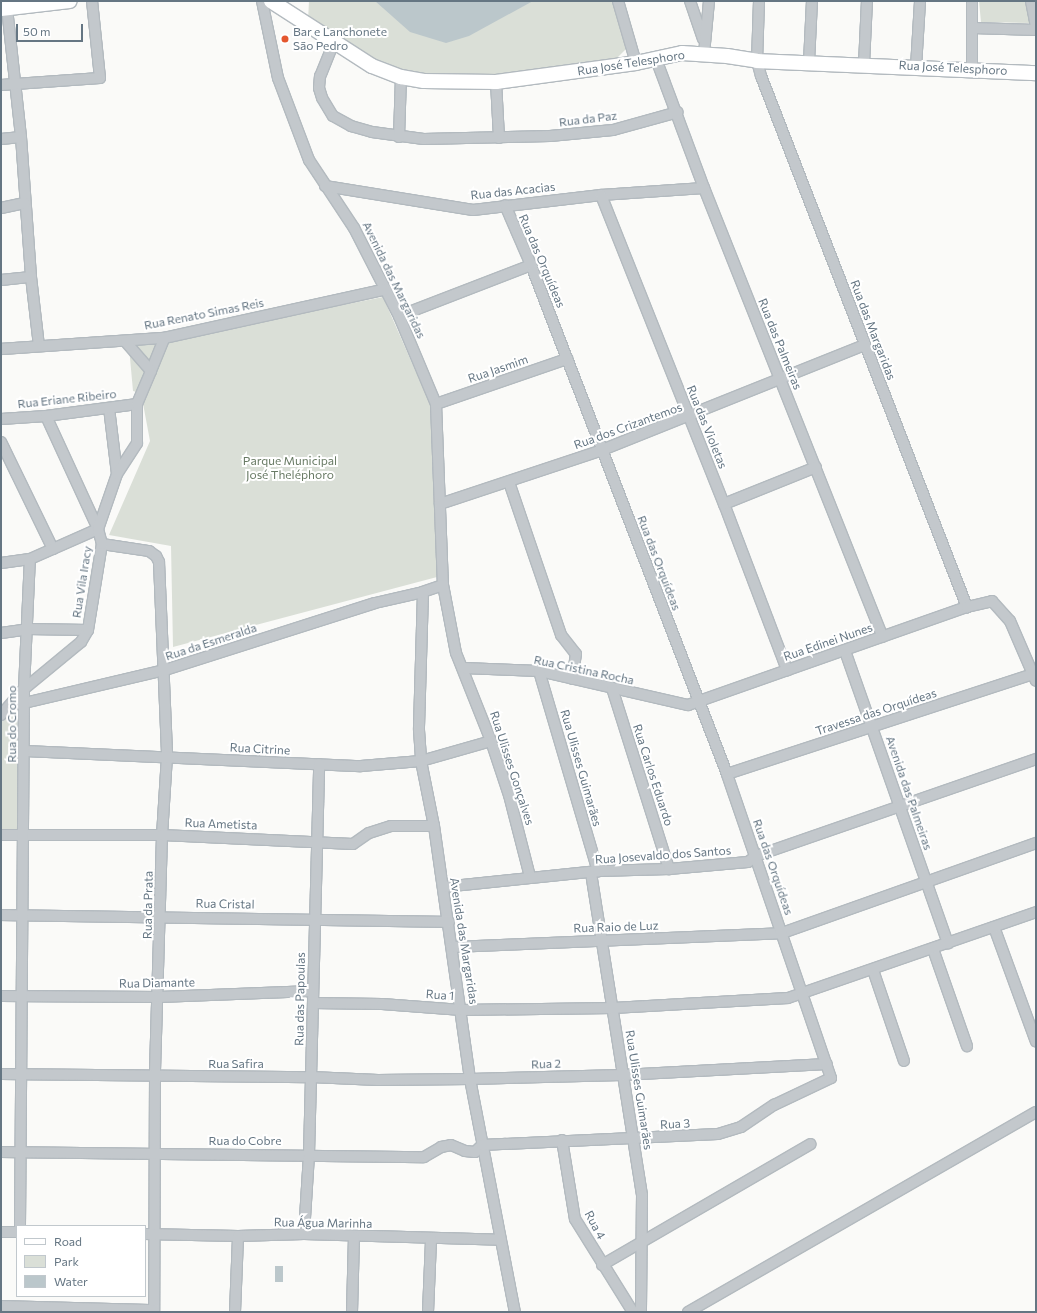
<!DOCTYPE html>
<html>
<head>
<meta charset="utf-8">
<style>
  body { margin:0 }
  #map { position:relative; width:1037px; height:1313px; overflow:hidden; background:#fafaf8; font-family:Commissioner,sans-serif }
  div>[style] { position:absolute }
  .green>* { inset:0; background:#dadfd7 }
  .water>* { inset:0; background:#bbc7cb; transform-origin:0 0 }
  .roads { filter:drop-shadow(1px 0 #b3babf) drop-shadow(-1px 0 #b3babf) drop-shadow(0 1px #b3babf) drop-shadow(0 -1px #b3babf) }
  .street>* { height:10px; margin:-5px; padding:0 5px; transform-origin:5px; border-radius:5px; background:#c3c8cc }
  .secondary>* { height:14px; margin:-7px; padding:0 7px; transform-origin:7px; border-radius:7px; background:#fff }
  .dots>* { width:11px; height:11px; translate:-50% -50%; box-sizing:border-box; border:2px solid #fff; border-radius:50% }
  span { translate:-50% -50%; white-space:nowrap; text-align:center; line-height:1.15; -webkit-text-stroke:4px #fff; paint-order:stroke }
  .poi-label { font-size:12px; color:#657683 }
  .left { translate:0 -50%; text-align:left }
  .street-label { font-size:12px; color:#657683 }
  .park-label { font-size:12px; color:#687a64 }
  .frame { position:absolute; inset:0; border:2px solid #657683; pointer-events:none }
  .legend { position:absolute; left:16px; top:1225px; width:130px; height:72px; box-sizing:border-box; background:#fff; border:1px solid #c1c8cd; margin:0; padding:5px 7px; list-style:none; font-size:12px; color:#657683 }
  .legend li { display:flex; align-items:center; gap:8px; height:20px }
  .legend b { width:20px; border:1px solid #c1c8cd }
  .scale { position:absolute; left:16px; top:24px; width:67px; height:18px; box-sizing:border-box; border:2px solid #657683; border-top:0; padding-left:5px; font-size:12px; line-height:14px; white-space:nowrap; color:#657683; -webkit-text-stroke:3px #fff; paint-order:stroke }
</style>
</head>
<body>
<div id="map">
  <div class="green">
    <div style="clip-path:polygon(309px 1px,612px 1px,626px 49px,614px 61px,500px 79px,421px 78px,375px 66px,308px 21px)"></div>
    <div style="clip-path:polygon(979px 1px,1027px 1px,1030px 23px,981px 22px)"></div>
    <div style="clip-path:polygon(383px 297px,430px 404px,437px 577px,173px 647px,171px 546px,109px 535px,150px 441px,141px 393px,133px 391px,129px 347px)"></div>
    <div style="clip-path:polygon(17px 715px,19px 831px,1px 830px,1px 720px,5px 716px)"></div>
  </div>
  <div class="water">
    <div style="clip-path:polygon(375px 1px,533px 1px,469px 36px,446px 43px,410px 32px)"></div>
    <div style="left:275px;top:1266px;width:8px;height:16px"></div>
  </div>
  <div class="roads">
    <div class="street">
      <div style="left:262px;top:1px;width:79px;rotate:78.3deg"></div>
      <div style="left:278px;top:78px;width:88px;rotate:69.3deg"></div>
      <div style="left:309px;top:160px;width:82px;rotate:56.5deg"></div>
      <div style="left:354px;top:228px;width:99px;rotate:62.9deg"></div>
      <div style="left:399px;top:316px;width:95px;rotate:67.2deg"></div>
      <div style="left:436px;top:404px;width:181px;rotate:87.8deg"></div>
      <div style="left:443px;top:585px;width:69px;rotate:79.2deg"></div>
      <div style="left:456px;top:653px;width:95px;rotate:68.3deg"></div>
      <div style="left:491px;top:741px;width:57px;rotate:71.6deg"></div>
      <div style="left:509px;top:795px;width:85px;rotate:75.6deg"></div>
      <div style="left:618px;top:1px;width:65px;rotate:73.8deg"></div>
      <div style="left:690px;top:1px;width:40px;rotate:71.1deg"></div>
      <div style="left:759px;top:1px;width:60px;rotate:91.9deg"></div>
      <div style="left:757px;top:61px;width:16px;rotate:75deg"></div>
      <div style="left:761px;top:76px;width:570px;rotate:68.8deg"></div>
      <div style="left:972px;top:1px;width:70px;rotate:90deg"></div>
      <div style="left:1031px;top:1px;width:25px;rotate:79deg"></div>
      <div style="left:7px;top:8px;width:130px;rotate:83.8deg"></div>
      <div style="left:21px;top:137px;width:140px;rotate:85.9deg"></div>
      <div style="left:31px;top:277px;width:69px;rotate:83.4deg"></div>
      <div style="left:973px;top:28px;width:63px;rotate:1.8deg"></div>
      <div style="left:334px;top:42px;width:37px;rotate:112deg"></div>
      <div style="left:320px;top:76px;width:12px;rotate:95deg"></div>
      <div style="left:319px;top:88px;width:10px;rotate:73deg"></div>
      <div style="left:322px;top:98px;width:21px;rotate:59deg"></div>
      <div style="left:333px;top:116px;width:21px;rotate:29deg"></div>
      <div style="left:351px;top:126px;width:22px;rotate:16deg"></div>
      <div style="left:372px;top:132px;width:52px;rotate:7.7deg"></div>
      <div style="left:424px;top:139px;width:126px;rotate:-1.4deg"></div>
      <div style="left:550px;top:136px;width:63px;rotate:-5.4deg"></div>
      <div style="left:613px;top:130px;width:67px;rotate:-15.5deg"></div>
      <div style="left:704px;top:54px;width:53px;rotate:-84.6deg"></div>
      <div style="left:656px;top:59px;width:138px;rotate:69.6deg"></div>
      <div style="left:704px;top:188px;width:483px;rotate:68.3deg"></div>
      <div style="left:809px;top:62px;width:61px;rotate:-87.2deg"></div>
      <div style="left:864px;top:64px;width:63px;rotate:-87.3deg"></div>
      <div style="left:916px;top:67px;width:66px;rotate:-86.5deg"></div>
      <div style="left:496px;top:82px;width:56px;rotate:86.9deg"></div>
      <div style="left:1px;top:85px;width:99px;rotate:-4deg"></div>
      <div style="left:100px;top:78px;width:77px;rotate:-95.9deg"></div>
      <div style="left:399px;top:137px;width:60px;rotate:-88.1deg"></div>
      <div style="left:1px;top:139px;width:20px;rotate:-6deg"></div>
      <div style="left:325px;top:186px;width:150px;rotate:9.2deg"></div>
      <div style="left:473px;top:210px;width:129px;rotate:-6.7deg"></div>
      <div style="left:601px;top:195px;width:103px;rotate:-3.9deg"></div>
      <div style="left:601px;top:195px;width:333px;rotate:68.3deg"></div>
      <div style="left:724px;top:504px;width:178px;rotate:69.2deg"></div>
      <div style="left:1px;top:208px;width:24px;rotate:-12deg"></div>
      <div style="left:1px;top:280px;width:30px;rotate:-6deg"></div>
      <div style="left:399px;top:316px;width:142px;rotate:-21.1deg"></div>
      <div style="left:1px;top:349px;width:163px;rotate:-3.9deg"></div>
      <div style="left:164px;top:338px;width:227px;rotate:-12.4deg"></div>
      <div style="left:151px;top:371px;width:35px;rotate:-68deg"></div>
      <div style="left:436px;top:404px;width:139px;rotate:-19deg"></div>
      <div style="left:109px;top:408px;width:66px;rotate:83.1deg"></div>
      <div style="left:1px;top:419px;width:45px;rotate:-3.8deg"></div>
      <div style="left:46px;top:416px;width:92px;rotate:-7.5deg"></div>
      <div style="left:1px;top:442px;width:119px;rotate:64.1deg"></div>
      <div style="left:509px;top:482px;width:162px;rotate:71.2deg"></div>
      <div style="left:561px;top:635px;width:24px;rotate:52deg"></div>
      <div style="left:576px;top:654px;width:25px;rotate:99deg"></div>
      <div style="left:440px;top:504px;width:171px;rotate:-18.4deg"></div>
      <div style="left:602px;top:450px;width:283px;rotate:-21.8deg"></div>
      <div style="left:724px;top:504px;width:99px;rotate:-21.9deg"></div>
      <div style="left:102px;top:544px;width:48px;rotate:8.5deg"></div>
      <div style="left:149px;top:551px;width:9px;rotate:36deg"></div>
      <div style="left:156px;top:556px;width:7px;rotate:63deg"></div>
      <div style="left:159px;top:562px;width:194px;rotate:87.6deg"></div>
      <div style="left:167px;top:756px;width:79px;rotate:93.6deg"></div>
      <div style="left:162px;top:835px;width:241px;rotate:91.7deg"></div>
      <div style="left:155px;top:1076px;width:236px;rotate:90.2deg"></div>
      <div style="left:1px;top:563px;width:29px;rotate:-8deg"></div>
      <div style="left:30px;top:559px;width:74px;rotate:-23.8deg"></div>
      <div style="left:98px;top:529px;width:124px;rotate:-114.7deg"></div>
      <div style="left:443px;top:585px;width:21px;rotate:161deg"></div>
      <div style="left:423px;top:592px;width:138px;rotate:91.7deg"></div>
      <div style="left:419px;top:730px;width:31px;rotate:86deg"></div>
      <div style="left:421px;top:761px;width:66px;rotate:78.7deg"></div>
      <div style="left:434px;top:826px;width:256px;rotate:81.9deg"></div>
      <div style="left:470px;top:1079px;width:237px;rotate:79.1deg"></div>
      <div style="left:1px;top:633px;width:27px;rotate:-8deg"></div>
      <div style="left:28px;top:629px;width:60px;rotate:1deg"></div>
      <div style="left:845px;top:651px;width:310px;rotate:70.6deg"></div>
      <div style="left:464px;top:668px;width:75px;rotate:2.3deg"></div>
      <div style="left:539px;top:671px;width:153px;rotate:12.9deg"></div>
      <div style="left:688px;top:705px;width:296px;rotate:-19.4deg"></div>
      <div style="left:967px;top:607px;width:26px;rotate:-13deg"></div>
      <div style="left:992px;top:601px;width:27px;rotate:48deg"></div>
      <div style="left:1010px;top:621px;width:65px;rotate:66.6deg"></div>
      <div style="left:539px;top:671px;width:209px;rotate:73.6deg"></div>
      <div style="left:612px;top:688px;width:190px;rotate:72.5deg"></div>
      <div style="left:20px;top:704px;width:149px;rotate:-13.2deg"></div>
      <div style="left:165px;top:670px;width:220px;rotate:-17.7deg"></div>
      <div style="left:375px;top:603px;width:49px;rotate:-12.9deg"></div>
      <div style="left:1px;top:715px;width:35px;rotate:-49deg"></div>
      <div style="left:24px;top:689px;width:74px;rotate:-39.5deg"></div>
      <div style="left:81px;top:642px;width:14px;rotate:-60deg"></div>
      <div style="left:88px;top:630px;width:87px;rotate:-80.8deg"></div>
      <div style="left:102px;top:544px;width:16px;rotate:-105deg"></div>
      <div style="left:98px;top:529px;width:58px;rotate:-70.9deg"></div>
      <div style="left:117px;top:474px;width:37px;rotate:-57deg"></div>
      <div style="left:137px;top:443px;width:39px;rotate:-90deg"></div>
      <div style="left:137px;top:404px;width:36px;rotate:-67deg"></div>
      <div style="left:151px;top:371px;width:38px;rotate:-131deg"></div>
      <div style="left:25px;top:751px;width:336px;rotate:2.6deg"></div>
      <div style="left:361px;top:766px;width:60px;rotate:-4.8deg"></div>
      <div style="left:421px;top:761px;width:73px;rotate:-15.9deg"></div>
      <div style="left:727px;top:774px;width:322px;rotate:-18.1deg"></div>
      <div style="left:1px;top:835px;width:161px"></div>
      <div style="left:162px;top:835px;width:191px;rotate:2.7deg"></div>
      <div style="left:353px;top:844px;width:19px;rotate:-35deg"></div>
      <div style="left:369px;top:833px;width:23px;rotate:-18deg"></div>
      <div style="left:391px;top:826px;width:43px"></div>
      <div style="left:591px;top:873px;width:326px;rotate:81deg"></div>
      <div style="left:642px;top:1195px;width:117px;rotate:90.5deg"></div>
      <div style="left:443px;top:887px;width:156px;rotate:-5.9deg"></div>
      <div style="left:598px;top:871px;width:71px;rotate:-1.6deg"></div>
      <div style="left:669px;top:869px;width:79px;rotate:-5.1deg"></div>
      <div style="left:748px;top:862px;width:10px;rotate:-37deg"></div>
      <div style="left:756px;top:856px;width:296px;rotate:-19.1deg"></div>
      <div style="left:1px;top:915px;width:448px;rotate:0.9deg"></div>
      <div style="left:994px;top:927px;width:122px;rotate:69.9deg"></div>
      <div style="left:452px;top:947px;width:330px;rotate:-2.4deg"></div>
      <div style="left:782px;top:933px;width:269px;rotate:-19.5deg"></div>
      <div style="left:933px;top:949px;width:103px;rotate:70.7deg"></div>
      <div style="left:873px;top:970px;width:96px;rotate:71.2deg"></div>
      <div style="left:1px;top:996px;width:158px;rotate:0.4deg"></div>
      <div style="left:159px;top:997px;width:154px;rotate:-2.2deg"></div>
      <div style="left:313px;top:1003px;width:69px;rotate:0.8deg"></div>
      <div style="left:382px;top:1004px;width:80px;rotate:4.3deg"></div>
      <div style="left:462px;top:1010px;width:151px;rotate:-0.8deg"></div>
      <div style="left:613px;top:1008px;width:175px;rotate:-3.3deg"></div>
      <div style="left:788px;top:998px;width:262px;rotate:-19.1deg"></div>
      <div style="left:1px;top:1074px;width:310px;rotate:0.6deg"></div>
      <div style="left:311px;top:1077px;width:67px;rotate:2.6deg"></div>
      <div style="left:378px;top:1080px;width:92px;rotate:-0.6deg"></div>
      <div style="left:470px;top:1079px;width:152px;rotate:-1.5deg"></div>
      <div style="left:622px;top:1075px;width:205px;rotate:-3.1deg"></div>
      <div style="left:562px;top:1140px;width:80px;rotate:80.7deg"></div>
      <div style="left:575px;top:1219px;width:110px;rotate:58.1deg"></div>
      <div style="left:1px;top:1152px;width:423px;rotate:0.7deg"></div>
      <div style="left:424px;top:1157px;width:20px;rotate:-30deg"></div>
      <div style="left:441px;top:1147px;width:10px;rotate:-11deg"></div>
      <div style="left:451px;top:1145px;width:15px;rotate:23deg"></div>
      <div style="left:465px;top:1151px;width:10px;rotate:6deg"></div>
      <div style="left:475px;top:1152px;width:10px;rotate:-45deg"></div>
      <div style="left:482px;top:1145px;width:236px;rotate:-2.7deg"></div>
      <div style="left:718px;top:1134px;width:24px;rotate:-17deg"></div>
      <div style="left:741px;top:1127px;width:40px;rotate:-34deg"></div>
      <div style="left:774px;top:1105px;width:63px;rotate:-25.3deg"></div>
      <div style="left:831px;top:1078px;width:321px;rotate:-108.9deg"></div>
      <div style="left:727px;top:774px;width:545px;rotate:-111.06deg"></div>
      <div style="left:531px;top:265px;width:65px;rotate:-113.4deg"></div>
      <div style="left:20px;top:1226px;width:537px;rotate:-89.57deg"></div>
      <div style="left:24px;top:689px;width:130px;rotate:-87.4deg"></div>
      <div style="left:1px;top:1232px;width:16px"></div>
      <div style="left:145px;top:1234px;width:93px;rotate:1.2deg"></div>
      <div style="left:238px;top:1236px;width:66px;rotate:-1.7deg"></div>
      <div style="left:304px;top:1234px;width:197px;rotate:1.7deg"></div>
      <div style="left:304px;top:1234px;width:80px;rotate:-86.4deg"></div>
      <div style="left:309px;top:1154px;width:390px;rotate:-88.5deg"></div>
      <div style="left:602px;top:1265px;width:241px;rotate:-30.1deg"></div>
      <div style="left:1px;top:1306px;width:153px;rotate:1.5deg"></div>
      <div style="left:235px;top:1312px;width:76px;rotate:-87.7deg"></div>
      <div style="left:352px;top:1312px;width:75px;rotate:-88.5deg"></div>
      <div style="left:428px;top:1312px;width:73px;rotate:-87.6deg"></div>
      <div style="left:688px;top:1312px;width:401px;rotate:-29.9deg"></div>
    </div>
    <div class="secondary">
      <div style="left:271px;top:1px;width:120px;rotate:32.8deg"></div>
      <div style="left:372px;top:66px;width:31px;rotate:21deg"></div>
      <div style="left:401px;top:77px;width:23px;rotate:10deg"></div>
      <div style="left:424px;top:81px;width:72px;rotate:0.8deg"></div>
      <div style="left:496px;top:82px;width:141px;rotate:-7.7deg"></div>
      <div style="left:636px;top:63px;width:47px;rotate:-12.3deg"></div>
      <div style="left:682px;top:53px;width:45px;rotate:3.8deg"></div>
      <div style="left:727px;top:56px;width:30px;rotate:9deg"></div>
      <div style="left:757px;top:61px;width:279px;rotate:2.5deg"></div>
      <div style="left:1px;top:9px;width:69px;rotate:-6.6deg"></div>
    </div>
  </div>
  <div class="dots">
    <div style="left:285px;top:39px;background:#e4572e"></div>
  </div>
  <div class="poi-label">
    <span class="left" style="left:293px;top:39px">Bar e Lanchonete<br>São Pedro</span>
  </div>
  <div class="street-label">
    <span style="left:631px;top:63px;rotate:-9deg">Rua José Telesphoro</span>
    <span style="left:953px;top:68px;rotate:3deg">Rua José Telesphoro</span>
    <span style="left:588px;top:119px;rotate:-7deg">Rua da Paz</span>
    <span style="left:513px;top:191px;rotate:-6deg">Rua das Acacias</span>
    <span style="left:542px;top:261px;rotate:67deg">Rua das Orquídeas</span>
    <span style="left:394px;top:280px;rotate:64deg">Avenida das Margaridas</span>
    <span style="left:204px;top:314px;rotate:-11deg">Rua Renato Simas Reis</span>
    <span style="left:873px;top:330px;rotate:69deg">Rua das Margaridas</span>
    <span style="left:780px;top:344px;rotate:68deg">Rua das Palmeiras</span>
    <span style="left:498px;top:369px;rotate:-19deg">Rua Jasmim</span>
    <span style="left:67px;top:399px;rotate:-6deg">Rua Eriane Ribeiro</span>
    <span style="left:628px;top:426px;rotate:-20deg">Rua dos Crizantemos</span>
    <span style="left:707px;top:427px;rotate:68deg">Rua das Violetas</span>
    <span style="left:659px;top:563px;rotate:69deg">Rua das Orquídeas</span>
    <span style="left:82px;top:582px;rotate:-81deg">Rua Vila Iracy</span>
    <span style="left:211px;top:642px;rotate:-18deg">Rua da Esmeralda</span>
    <span style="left:828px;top:642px;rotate:-19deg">Rua Edinei Nunes</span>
    <span style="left:584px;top:670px;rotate:12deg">Rua Cristina Rocha</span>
    <span style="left:876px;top:712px;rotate:-18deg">Travessa das Orquídeas</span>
    <span style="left:12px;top:724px;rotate:-90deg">Rua do Cromo</span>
    <span style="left:260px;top:749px;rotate:3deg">Rua Citrine</span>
    <span style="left:512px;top:768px;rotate:72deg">Rua Ulisses Gonçalves</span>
    <span style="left:581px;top:768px;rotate:74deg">Rua Ulisses Guimarães</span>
    <span style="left:653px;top:775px;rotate:72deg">Rua Carlos Eduardo</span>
    <span style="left:909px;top:793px;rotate:71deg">Avenida das Palmeiras</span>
    <span style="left:221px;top:824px;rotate:2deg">Rua Ametista</span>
    <span style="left:663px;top:855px;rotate:-4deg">Rua Josevaldo dos Santos</span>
    <span style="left:773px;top:867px;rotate:71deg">Rua das Orquídeas</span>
    <span style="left:225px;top:904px;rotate:1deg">Rua Cristal</span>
    <span style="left:148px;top:905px;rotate:-89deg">Rua da Prata</span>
    <span style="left:616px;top:927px;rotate:-2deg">Rua Raio de Luz</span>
    <span style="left:464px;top:941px;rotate:81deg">Avenida das Margaridas</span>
    <span style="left:157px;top:983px;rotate:-1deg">Rua Diamante</span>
    <span style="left:440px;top:995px;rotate:4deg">Rua 1</span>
    <span style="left:300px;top:999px;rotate:-89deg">Rua das Papoulas</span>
    <span style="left:236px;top:1064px">Rua Safira</span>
    <span style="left:546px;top:1064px;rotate:-2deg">Rua 2</span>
    <span style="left:639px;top:1090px;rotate:81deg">Rua Ulisses Guimarães</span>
    <span style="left:675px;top:1124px;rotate:-3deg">Rua 3</span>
    <span style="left:245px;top:1141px">Rua do Cobre</span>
    <span style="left:323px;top:1223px;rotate:1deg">Rua Água Marinha</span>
    <span style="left:595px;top:1225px;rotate:62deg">Rua 4</span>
  </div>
  <div class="park-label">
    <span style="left:290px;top:468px">Parque Municipal<br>José Theléphoro</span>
  </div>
  <div class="frame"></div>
  <ul class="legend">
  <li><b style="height:5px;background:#fff"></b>Road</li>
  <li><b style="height:11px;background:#dadfd7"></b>Park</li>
  <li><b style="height:11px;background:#bbc7cb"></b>Water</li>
  </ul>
  <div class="scale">50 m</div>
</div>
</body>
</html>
